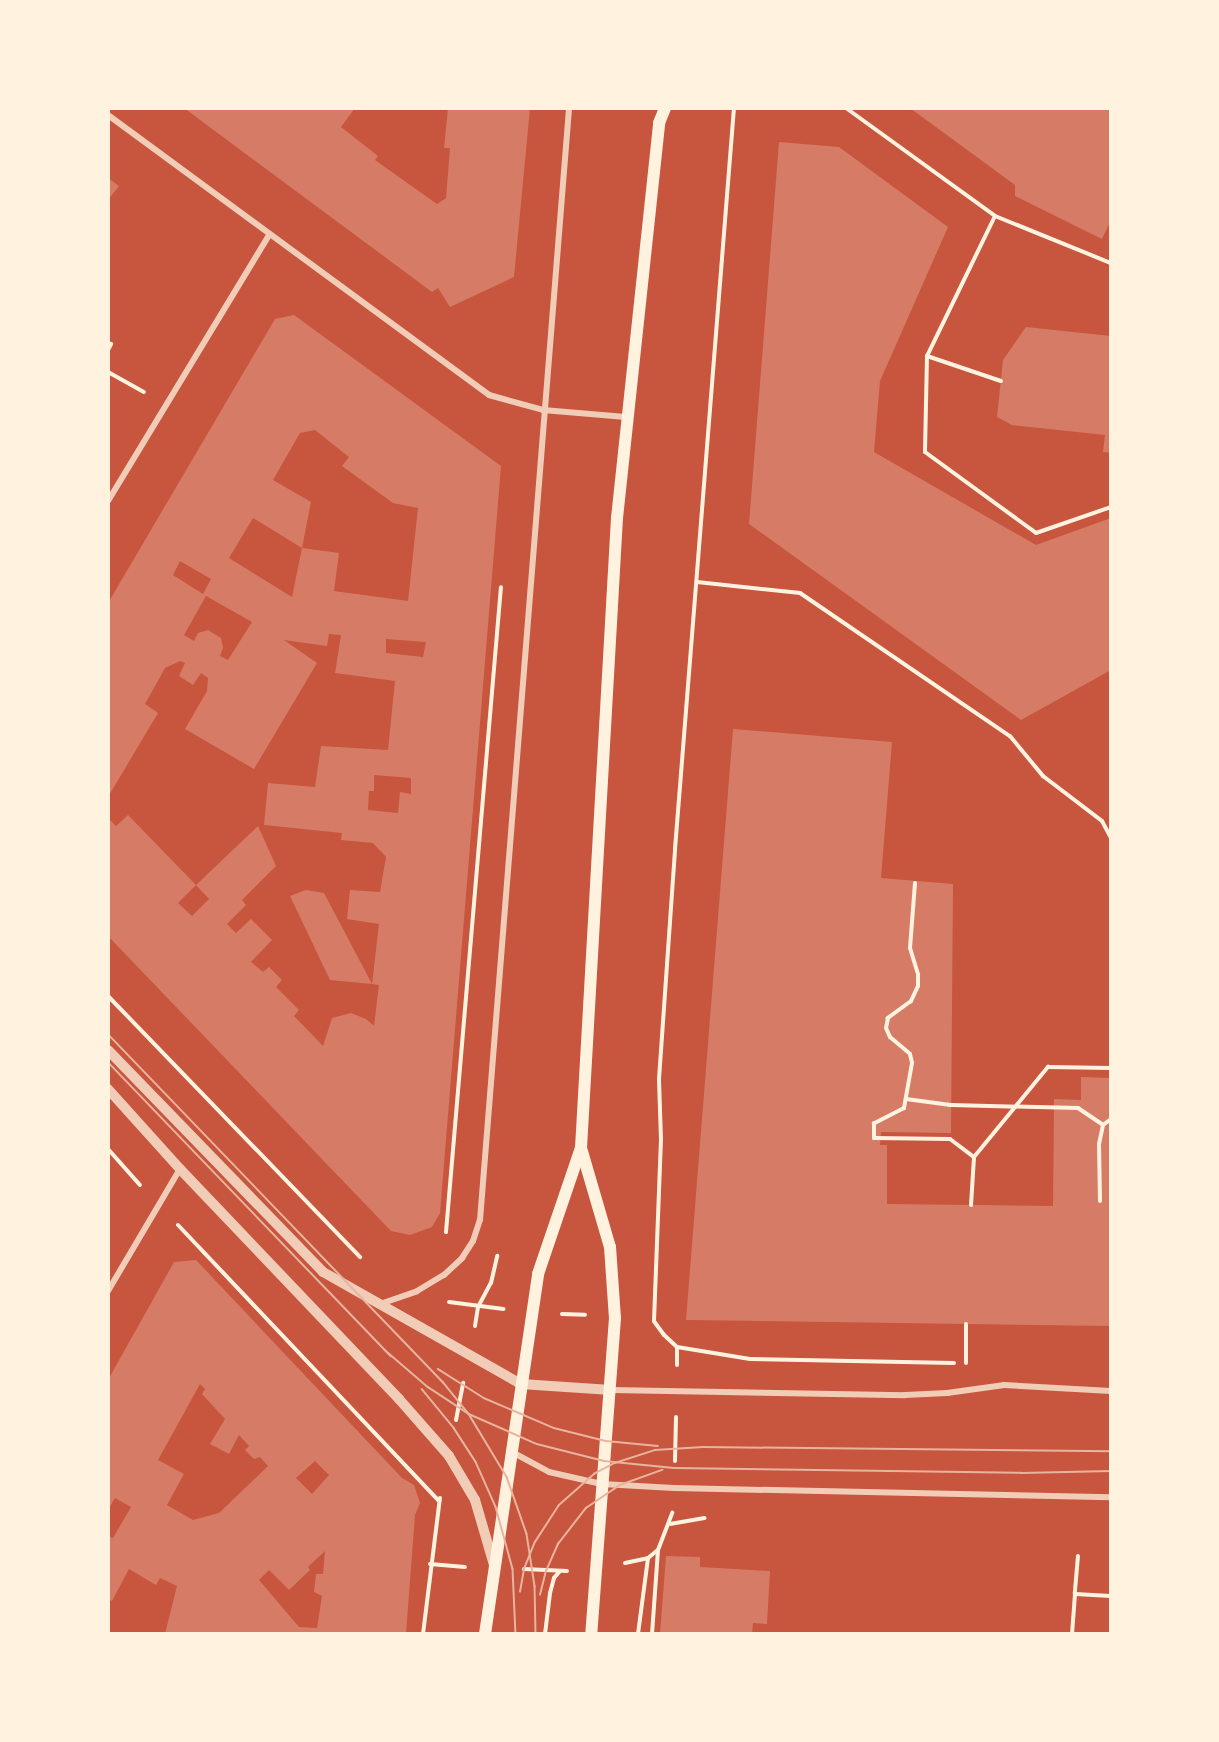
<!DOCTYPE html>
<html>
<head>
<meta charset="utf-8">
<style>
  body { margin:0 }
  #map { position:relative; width:1219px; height:1742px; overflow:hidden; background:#c8553d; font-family:"Space Grotesk",sans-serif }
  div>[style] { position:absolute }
  .building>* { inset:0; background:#d67c66 }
  .path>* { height:4px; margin:-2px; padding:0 2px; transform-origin:2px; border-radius:2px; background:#fff3e0 }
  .minor>* { height:6px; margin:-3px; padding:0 3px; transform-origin:3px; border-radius:3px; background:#f1ccb7 }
  .tertiary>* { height:10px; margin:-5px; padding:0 5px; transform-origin:5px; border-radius:5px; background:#f1ccb7 }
  .secondary>* { height:12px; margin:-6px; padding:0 6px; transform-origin:6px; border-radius:6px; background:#fff3e0 }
  .tram>* { height:1.5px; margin:-0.75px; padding:0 0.75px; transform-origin:0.75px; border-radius:0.75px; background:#e9b49f }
  span { translate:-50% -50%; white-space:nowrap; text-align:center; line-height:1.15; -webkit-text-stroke:5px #fff3e0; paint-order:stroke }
  .frame { position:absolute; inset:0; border:110px solid #fff3e0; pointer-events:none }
</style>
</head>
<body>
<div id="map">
  <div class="building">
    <div style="clip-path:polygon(184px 108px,314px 108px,317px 110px,319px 108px,355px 108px,341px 127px,378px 156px,375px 160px,437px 204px,446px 198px,450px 148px,444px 148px,448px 108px,530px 108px,514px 277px,450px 307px,438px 288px,432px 292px)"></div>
    <div style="clip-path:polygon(910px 108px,1111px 108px,1111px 220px,1102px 239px,1015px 196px,1015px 185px)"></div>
    <div style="clip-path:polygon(779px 142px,839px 147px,948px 227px,880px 381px,874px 452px,1036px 545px,1111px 518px,1111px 670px,1021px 720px,749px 524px)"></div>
    <div style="clip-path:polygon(108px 178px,119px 186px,108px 200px)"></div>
    <div style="clip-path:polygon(evenodd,294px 315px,501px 466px,440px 1213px,432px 1227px,410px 1235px,391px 1231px,108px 936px,108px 818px,116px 826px,128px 815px,196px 885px,178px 903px,192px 916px,209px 899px,196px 885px,258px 826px,276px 866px,242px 900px,246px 905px,227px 924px,236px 933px,251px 919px,272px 940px,251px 962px,263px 972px,269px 967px,282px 980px,276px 987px,299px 1010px,294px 1016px,323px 1046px,332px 1018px,351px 1013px,366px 1019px,374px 1026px,379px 985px,372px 984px,379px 924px,347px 919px,350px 890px,380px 892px,386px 857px,373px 843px,341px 840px,342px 833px,264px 825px,268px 783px,315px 787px,321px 746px,388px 750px,395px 681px,335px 673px,341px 635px,329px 634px,327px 646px,284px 640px,317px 663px,254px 769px,185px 729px,207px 691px,208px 678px,201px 673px,193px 685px,179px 676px,185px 663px,180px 661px,165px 668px,145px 704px,158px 713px,108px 797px,108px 603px,275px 319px,294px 315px,315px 430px,349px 457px,342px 466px,393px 503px,418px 508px,408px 601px,334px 591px,339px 553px,302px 548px,311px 502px,273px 480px,300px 433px,315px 430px,294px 315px,253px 518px,302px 548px,292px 597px,229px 558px,253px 518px,294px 315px,180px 561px,211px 579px,203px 594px,173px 575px,180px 561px,294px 315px,206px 596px,252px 622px,228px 660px,220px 656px,223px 648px,221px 638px,208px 630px,198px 633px,194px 641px,184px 635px,206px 596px,294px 315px,386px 639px,426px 642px,423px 657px,386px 653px,386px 639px,294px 315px,374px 775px,411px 778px,411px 794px,400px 792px,398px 813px,368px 810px,369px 791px,374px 791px,374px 775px)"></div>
    <div style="clip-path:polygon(1026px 327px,1111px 336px,1111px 453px,1103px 452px,1105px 435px,1012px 425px,997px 417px,1003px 360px)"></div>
    <div style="clip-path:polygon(733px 729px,892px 742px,881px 878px,953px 884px,951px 1133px,881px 1132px,880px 1145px,887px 1145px,887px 1204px,1053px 1206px,1054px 1099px,1081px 1100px,1081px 1077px,1111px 1078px,1111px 1326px,686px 1320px)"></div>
    <div style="clip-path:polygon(306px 890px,324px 893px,372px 984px,330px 980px,290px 896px)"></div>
    <div style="clip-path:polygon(evenodd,196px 1260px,402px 1478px,414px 1485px,420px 1503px,415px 1515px,406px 1634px,165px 1634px,177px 1586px,160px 1578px,156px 1585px,129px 1569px,112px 1601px,108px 1599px,108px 1536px,113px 1538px,131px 1507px,115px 1498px,108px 1510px,108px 1380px,174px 1262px,196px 1260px,200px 1384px,205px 1389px,202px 1394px,225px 1419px,210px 1444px,229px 1454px,239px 1435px,249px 1446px,245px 1450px,254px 1459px,260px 1457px,268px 1466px,219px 1513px,193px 1520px,167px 1505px,184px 1474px,158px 1460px,200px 1384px,196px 1260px,315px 1461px,329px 1475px,312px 1494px,296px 1478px,315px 1461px,196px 1260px,325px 1551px,323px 1574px,316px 1574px,314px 1592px,322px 1596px,317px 1628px,299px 1627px,259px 1580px,269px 1570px,289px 1590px,310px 1570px,308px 1567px,325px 1551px)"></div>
    <div style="clip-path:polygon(666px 1556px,700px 1557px,700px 1567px,770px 1571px,767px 1624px,753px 1623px,752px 1634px,660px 1634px)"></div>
  </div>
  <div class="path">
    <div style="left:846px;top:108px;width:184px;rotate:35.9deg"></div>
    <div style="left:995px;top:216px;width:125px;rotate:22.1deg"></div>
    <div style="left:995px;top:216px;width:156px;rotate:115.9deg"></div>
    <div style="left:927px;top:356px;width:96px;rotate:91.2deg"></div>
    <div style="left:925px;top:452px;width:137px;rotate:36.1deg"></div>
    <div style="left:1036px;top:533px;width:79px;rotate:-19.1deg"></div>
    <div style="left:108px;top:350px;width:7px;rotate:-63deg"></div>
    <div style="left:927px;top:356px;width:78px;rotate:18.7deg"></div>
    <div style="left:108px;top:372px;width:41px;rotate:29.1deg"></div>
    <div style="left:697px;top:582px;width:104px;rotate:6.1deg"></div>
    <div style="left:800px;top:593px;width:254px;rotate:34.3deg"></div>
    <div style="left:1010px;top:736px;width:52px;rotate:50.5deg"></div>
    <div style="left:1043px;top:776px;width:74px;rotate:37.3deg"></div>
    <div style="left:1102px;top:821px;width:19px;rotate:62deg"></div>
    <div style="left:915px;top:883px;width:65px;rotate:94.4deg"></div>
    <div style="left:910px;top:948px;width:28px;rotate:73deg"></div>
    <div style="left:918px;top:975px;width:11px;rotate:90deg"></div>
    <div style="left:918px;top:986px;width:17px;rotate:115deg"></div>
    <div style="left:911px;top:1001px;width:29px;rotate:144deg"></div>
    <div style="left:888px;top:1018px;width:10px;rotate:101deg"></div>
    <div style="left:886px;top:1028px;width:10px;rotate:66deg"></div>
    <div style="left:890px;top:1037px;width:26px;rotate:40deg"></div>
    <div style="left:910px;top:1054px;width:9px;rotate:77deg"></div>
    <div style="left:912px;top:1063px;width:46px;rotate:100.1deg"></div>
    <div style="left:904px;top:1108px;width:34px;rotate:153deg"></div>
    <div style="left:874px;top:1123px;width:15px;rotate:90deg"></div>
    <div style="left:874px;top:1138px;width:76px;rotate:0.8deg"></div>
    <div style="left:950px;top:1139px;width:30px;rotate:37deg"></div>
    <div style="left:108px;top:996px;width:363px;rotate:46deg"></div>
    <div style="left:906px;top:1099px;width:45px;rotate:7.6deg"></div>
    <div style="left:951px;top:1105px;width:127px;rotate:1.4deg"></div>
    <div style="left:1078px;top:1108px;width:30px;rotate:34deg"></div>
    <div style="left:108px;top:1149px;width:48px;rotate:48.4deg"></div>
    <div style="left:1100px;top:1201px;width:57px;rotate:-91deg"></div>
    <div style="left:1099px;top:1144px;width:19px;rotate:-78deg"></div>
    <div style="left:1103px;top:1125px;width:10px;rotate:-37deg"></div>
    <div style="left:971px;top:1205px;width:48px;rotate:-86.4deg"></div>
    <div style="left:974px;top:1157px;width:117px;rotate:-50.6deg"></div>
    <div style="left:1048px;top:1067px;width:63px;rotate:0.9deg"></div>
    <div style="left:178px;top:1225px;width:380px;rotate:46.6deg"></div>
    <div style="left:446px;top:1232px;width:647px;rotate:-85.13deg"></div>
    <div style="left:449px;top:1302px;width:55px;rotate:7.3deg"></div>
    <div style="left:562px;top:1314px;width:23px;rotate:2deg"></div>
    <div style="left:475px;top:1326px;width:19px;rotate:-81deg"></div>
    <div style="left:478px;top:1307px;width:27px;rotate:-62deg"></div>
    <div style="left:491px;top:1283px;width:28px;rotate:-77deg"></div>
    <div style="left:677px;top:1347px;width:74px;rotate:9.3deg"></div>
    <div style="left:750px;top:1359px;width:204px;rotate:1.1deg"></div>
    <div style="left:966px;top:1363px;width:39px;rotate:-90deg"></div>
    <div style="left:677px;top:1365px;width:18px;rotate:-90deg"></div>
    <div style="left:677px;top:1347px;width:18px;rotate:-137deg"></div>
    <div style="left:664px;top:1335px;width:17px;rotate:-126deg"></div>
    <div style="left:654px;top:1321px;width:181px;rotate:-87.8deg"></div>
    <div style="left:661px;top:1140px;width:61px;rotate:-91.9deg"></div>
    <div style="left:659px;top:1079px;width:231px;rotate:-86deg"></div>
    <div style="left:675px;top:849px;width:743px;rotate:-85.45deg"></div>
    <div style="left:456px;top:1420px;width:38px;rotate:-79deg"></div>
    <div style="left:675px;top:1461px;width:44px;rotate:-88.7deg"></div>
    <div style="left:670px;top:1524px;width:35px;rotate:-10deg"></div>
    <div style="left:1078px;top:1556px;width:38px;rotate:95deg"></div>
    <div style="left:1075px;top:1594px;width:36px;rotate:3deg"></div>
    <div style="left:625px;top:1563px;width:24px;rotate:-12deg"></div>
    <div style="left:648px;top:1558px;width:13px;rotate:-39deg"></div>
    <div style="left:658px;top:1550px;width:40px;rotate:-69deg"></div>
    <div style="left:430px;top:1564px;width:35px;rotate:5deg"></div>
    <div style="left:524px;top:1569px;width:43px;rotate:2.7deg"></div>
    <div style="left:423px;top:1634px;width:137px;rotate:-82.9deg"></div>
    <div style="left:545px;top:1634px;width:41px;rotate:-83deg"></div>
    <div style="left:550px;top:1593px;width:16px;rotate:-75deg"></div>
    <div style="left:554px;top:1578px;width:8px;rotate:-50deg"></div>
    <div style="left:638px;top:1634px;width:77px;rotate:-82.5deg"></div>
    <div style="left:652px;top:1634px;width:83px;rotate:-85.9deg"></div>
    <div style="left:1072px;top:1634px;width:40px;rotate:-85.7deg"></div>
  </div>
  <div class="minor">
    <div style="left:108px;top:115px;width:473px;rotate:36.3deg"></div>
    <div style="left:489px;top:395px;width:56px;rotate:15.5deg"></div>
    <div style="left:543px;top:410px;width:83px;rotate:4.8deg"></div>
    <div style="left:108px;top:501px;width:312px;rotate:-58.8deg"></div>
    <div style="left:108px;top:1291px;width:142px;rotate:-59.5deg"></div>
    <div style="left:380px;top:1304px;width:39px;rotate:-19deg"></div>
    <div style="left:417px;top:1291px;width:31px;rotate:-31deg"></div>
    <div style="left:444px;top:1275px;width:25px;rotate:-43deg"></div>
    <div style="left:462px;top:1258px;width:20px;rotate:-57deg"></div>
    <div style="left:473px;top:1241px;width:22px;rotate:-72deg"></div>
    <div style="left:480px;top:1220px;width:1116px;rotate:-85.42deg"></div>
    <div style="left:611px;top:1390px;width:294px;rotate:1deg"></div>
    <div style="left:905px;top:1395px;width:42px;rotate:-2.7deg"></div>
    <div style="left:947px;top:1393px;width:58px;rotate:-8deg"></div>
    <div style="left:1004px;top:1385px;width:107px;rotate:3.2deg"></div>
    <div style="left:512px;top:1452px;width:42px;rotate:28.4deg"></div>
    <div style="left:549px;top:1472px;width:54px;rotate:12.8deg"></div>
    <div style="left:602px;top:1484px;width:72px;rotate:3.2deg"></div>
    <div style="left:674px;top:1488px;width:437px;rotate:1.2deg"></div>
  </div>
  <div class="tertiary">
    <div style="left:108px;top:1050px;width:309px;rotate:45.9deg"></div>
    <div style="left:323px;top:1272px;width:227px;rotate:29.5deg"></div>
    <div style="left:521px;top:1384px;width:90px;rotate:3.8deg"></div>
    <div style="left:108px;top:1089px;width:108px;rotate:48deg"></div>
    <div style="left:180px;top:1169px;width:318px;rotate:46.4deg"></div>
    <div style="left:399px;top:1399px;width:76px;rotate:48.7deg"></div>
    <div style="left:449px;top:1456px;width:51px;rotate:59.4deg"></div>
    <div style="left:475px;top:1500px;width:68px;rotate:73.7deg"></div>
  </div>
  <div class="secondary">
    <div style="left:581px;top:1148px;width:103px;rotate:73.7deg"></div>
    <div style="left:610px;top:1247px;width:71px;rotate:86deg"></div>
    <div style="left:615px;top:1318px;width:317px;rotate:94.3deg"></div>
    <div style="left:485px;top:1634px;width:364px;rotate:-81.6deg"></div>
    <div style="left:538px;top:1274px;width:133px;rotate:-71.2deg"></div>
    <div style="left:581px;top:1148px;width:631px;rotate:-86.73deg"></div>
    <div style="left:617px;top:518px;width:397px;rotate:-83.9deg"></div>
    <div style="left:659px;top:123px;width:16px;rotate:-68deg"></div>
  </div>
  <div class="tram">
    <div style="left:108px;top:1034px;width:483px;rotate:46.1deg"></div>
    <div style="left:443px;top:1382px;width:41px;rotate:50.9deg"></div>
    <div style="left:469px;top:1414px;width:74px;rotate:58.9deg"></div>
    <div style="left:507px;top:1477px;width:60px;rotate:70.7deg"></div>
    <div style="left:527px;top:1534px;width:53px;rotate:81.3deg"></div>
    <div style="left:535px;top:1586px;width:48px;rotate:88.8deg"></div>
    <div style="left:108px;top:1062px;width:408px;rotate:46.1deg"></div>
    <div style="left:385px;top:1350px;width:57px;rotate:40.7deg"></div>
    <div style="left:428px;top:1387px;width:49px;rotate:33.4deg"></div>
    <div style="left:469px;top:1414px;width:74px;rotate:23.8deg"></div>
    <div style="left:537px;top:1444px;width:69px;rotate:14.2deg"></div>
    <div style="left:604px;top:1461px;width:70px;rotate:5.7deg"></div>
    <div style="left:674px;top:1468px;width:347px;rotate:0.8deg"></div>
    <div style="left:1021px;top:1473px;width:90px;rotate:-1.3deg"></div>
    <div style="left:438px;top:1369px;width:54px;rotate:32.2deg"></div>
    <div style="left:484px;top:1398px;width:76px;rotate:23.2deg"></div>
    <div style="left:554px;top:1428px;width:54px;rotate:14deg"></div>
    <div style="left:606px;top:1441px;width:52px;rotate:5.5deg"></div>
    <div style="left:422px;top:1389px;width:50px;rotate:50.6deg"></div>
    <div style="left:454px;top:1428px;width:40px;rotate:57.1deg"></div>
    <div style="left:476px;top:1462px;width:49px;rotate:66deg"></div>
    <div style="left:496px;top:1507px;width:64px;rotate:74.7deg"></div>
    <div style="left:513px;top:1569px;width:65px;rotate:87.4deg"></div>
    <div style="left:520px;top:1592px;width:23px;rotate:-80deg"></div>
    <div style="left:524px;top:1569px;width:29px;rotate:-68deg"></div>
    <div style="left:535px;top:1542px;width:44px;rotate:-57deg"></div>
    <div style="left:559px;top:1505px;width:47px;rotate:-41.5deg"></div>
    <div style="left:594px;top:1474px;width:24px;rotate:-28deg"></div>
    <div style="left:615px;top:1463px;width:42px;rotate:-18deg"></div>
    <div style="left:655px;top:1450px;width:48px;rotate:-3.6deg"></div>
    <div style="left:703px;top:1447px;width:408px;rotate:0.6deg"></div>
    <div style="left:540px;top:1595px;width:25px;rotate:-76deg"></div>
    <div style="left:546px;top:1571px;width:30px;rotate:-66deg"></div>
    <div style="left:558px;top:1544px;width:46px;rotate:-52.1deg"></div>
    <div style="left:586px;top:1508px;width:41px;rotate:-34.1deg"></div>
    <div style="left:620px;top:1485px;width:45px;rotate:-19.7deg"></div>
  </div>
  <div class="frame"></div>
</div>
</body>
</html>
